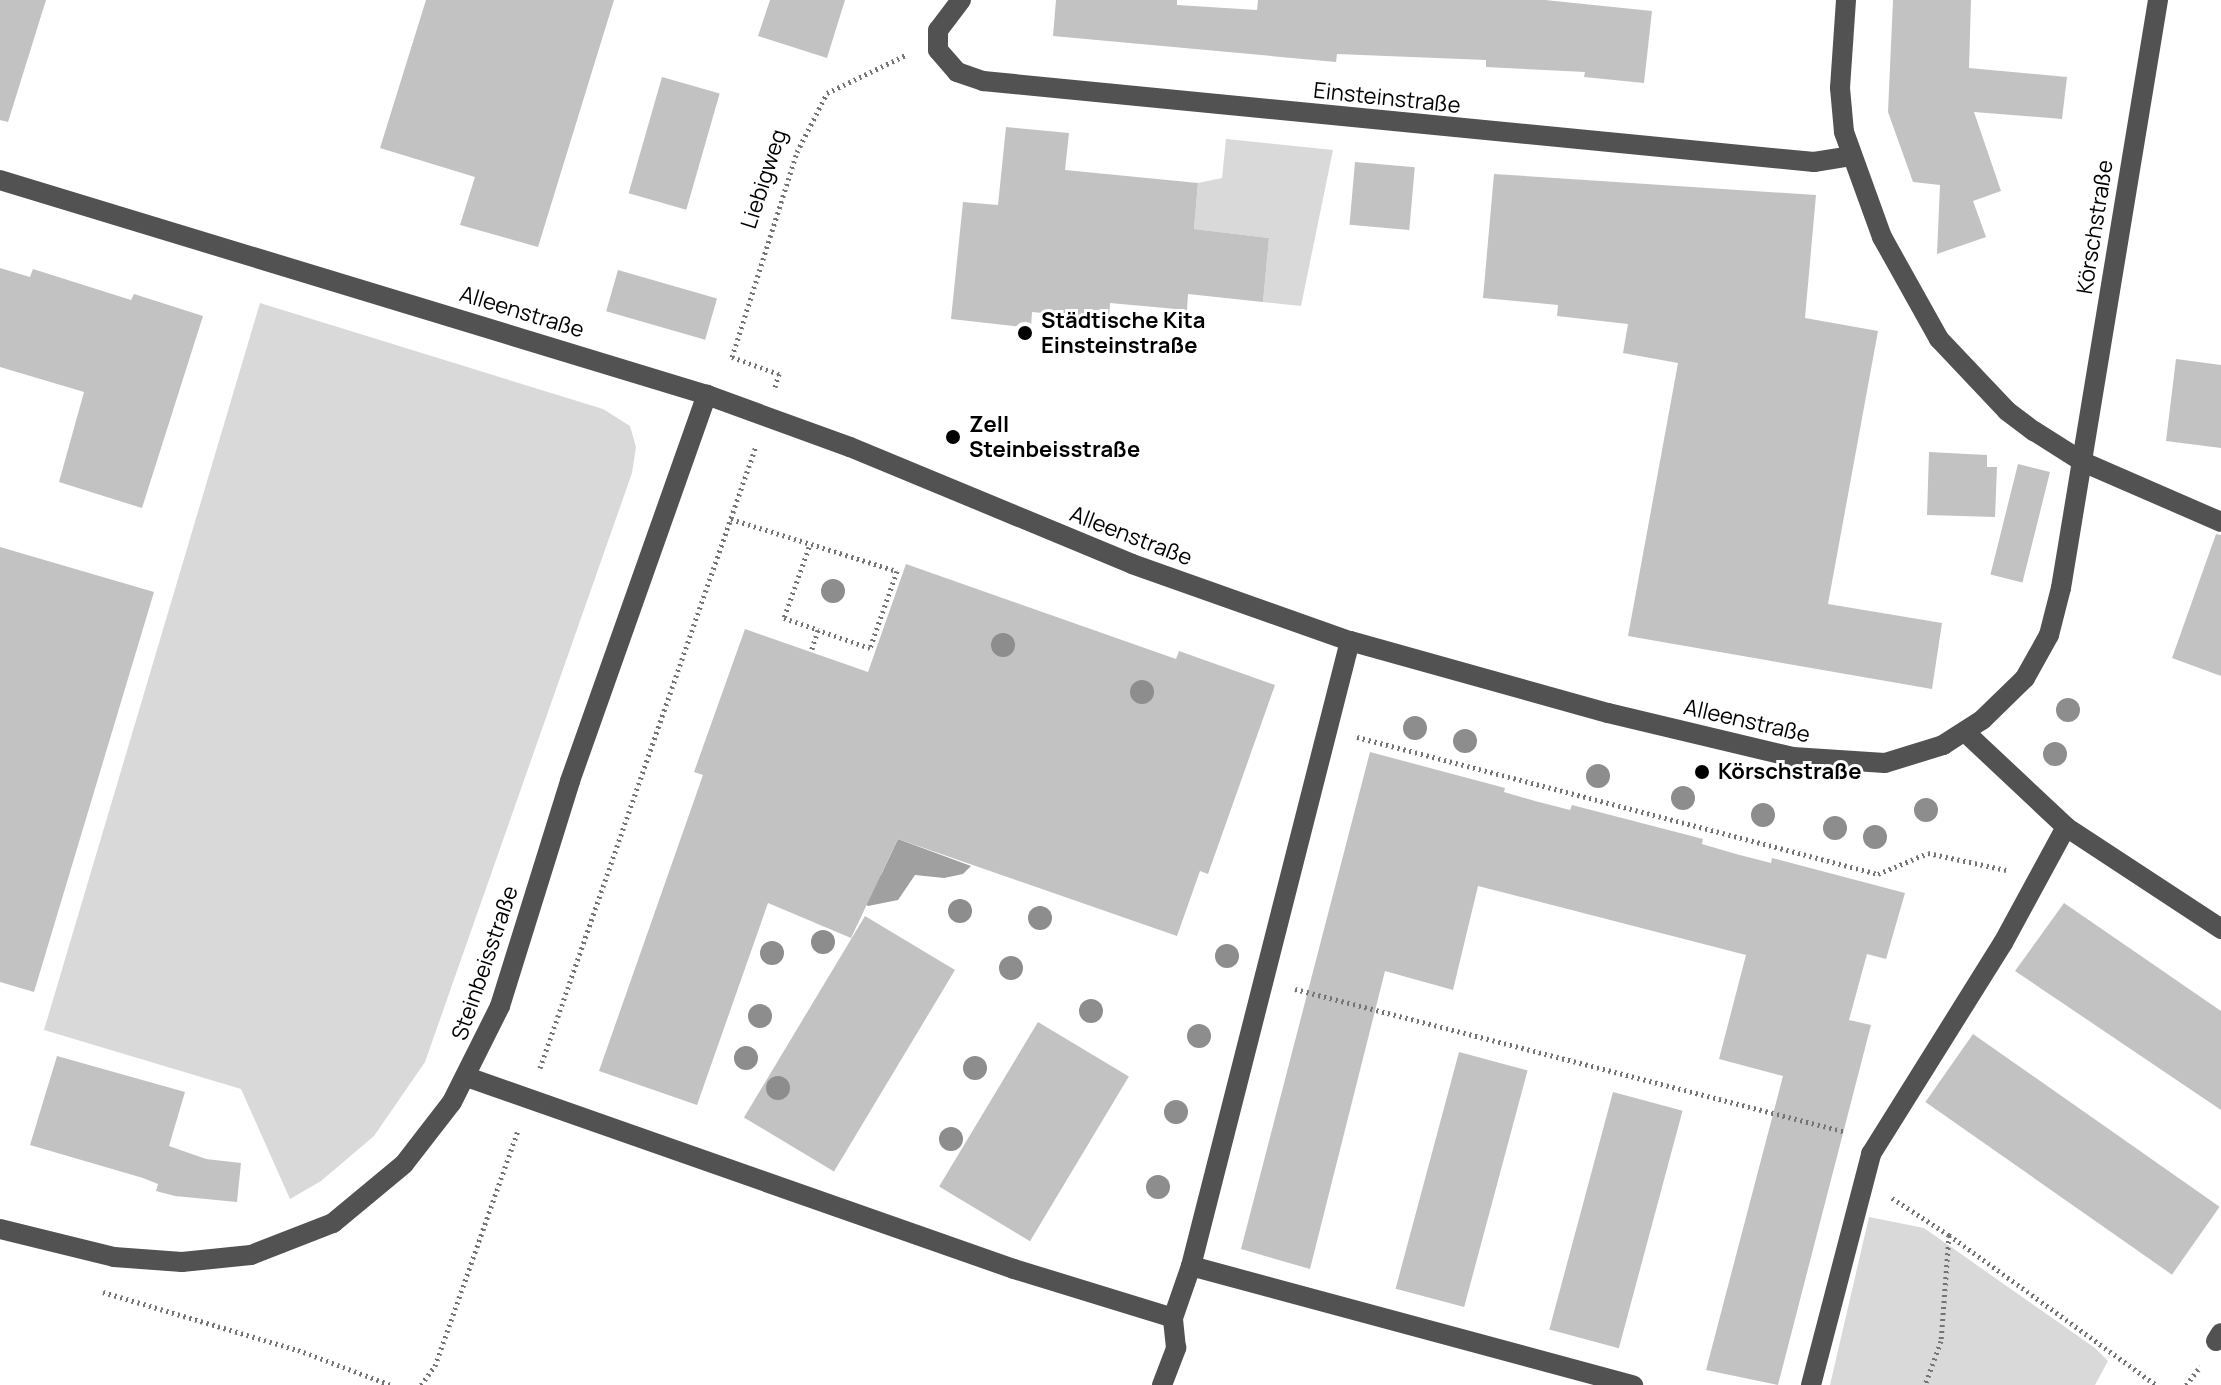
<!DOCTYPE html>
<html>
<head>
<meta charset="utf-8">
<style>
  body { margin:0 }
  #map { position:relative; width:2221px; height:1385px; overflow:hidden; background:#fff; font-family:Manrope,sans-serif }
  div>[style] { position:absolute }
  .green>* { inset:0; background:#d9d9d9 }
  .water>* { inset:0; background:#a0a0a0 }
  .building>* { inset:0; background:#c2c2c2; transform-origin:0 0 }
  .path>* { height:5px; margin-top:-2.5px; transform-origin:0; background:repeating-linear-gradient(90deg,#747474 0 2px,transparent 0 6px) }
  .minor>* { height:20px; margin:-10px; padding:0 10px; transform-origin:10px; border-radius:10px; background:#525252 }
  .trees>* { width:24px; height:24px; margin:-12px; border-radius:50%; background:#8d8d8d }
  .dots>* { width:22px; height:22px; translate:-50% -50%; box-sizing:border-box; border:4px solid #fff; border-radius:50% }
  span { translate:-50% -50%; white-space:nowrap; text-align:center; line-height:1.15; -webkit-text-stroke:6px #fff; paint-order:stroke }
  .street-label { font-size:22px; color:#000 }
  .poi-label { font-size:22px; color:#000; font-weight:700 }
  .left { translate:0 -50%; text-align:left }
</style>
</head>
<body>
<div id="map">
  <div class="green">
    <div style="clip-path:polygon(1226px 139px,1333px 150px,1301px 306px,1263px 302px,1269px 238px,1194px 229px,1198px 183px,1222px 178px)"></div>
    <div style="clip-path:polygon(260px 303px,603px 409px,630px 426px,636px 447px,632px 473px,425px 1062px,374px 1136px,321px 1181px,290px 1199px,241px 1089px,44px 1030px)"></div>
    <div style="clip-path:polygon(1869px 1217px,1924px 1228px,2095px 1348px,2108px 1361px,2095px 1385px,1830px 1385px)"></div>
  </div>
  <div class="water">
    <div style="clip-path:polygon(898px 839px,971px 866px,963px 874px,944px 878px,915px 875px,898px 900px,868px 906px,849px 894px,857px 864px,881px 875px)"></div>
  </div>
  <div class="building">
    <div style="clip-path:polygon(0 0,46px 0,8px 122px,0 120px)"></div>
    <div style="clip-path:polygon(426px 0,614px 0,538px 247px,460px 225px,475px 177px,380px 148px)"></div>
    <div style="clip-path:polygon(770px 0,845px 0,827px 58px,758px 36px)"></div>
    <div style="clip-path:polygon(1056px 0,1177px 0,1177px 5px,1257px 10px,1258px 0,1545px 0,1652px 11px,1644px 83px,1584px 77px,1585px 72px,1486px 67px,1486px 60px,1337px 54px,1336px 62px,1053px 36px)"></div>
    <div style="clip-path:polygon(1893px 0,1971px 0,1969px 68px,2067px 77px,2062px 119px,1974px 112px,2001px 191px,1973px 201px,1986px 237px,1937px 254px,1940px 185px,1913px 182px,1888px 112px)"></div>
    <div style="left:662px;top:77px;width:60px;height:121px;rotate:16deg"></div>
    <div style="clip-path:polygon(1006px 127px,1069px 133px,1065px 170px,1198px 183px,1194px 229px,1269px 238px,1263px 302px,1188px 294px,1187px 310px,1110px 303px,1109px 319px,1032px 312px,1031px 328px,951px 319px,963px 202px,998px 205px)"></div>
    <div style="left:1355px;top:162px;width:60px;height:63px;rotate:5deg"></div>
    <div style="clip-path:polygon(1494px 174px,1816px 195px,1805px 318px,1878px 331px,1828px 604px,1942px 623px,1932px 689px,1628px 636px,1678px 363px,1623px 353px,1628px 324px,1557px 316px,1558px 305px,1483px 298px)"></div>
    <div style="clip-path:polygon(0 268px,30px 277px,33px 269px,131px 300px,134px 294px,203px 316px,142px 508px,59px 482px,84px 392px,0 367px)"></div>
    <div style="left:618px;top:270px;width:103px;height:43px;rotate:16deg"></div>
    <div style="clip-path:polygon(2176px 359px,2221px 365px,2221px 448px,2166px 441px)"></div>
    <div style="clip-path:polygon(1929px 452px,1987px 455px,1987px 467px,1997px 467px,1995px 517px,1927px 515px)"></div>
    <div style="left:2018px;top:464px;width:33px;height:114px;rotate:14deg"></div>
    <div style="clip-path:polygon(2216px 534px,2221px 535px,2221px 676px,2172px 658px)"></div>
    <div style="clip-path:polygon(0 547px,154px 592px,34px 992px,0 982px)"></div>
    <div style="clip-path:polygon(906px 564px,1176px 659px,1179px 651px,1275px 685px,1208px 874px,1200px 871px,1177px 936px,898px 839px,851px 938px,768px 903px,697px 1105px,599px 1071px,703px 775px,694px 772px,745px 629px,868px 672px)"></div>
    <div style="clip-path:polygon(1370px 752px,1505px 788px,1504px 792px,1535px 801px,1570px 810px,1572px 805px,1703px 839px,1702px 844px,1736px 854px,1771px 863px,1772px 858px,1905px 893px,1886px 959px,1867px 954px,1849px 1020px,1871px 1025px,1778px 1385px,1706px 1370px,1783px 1076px,1719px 1059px,1746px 955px,1478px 886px,1453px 990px,1385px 971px,1310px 1269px,1241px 1249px)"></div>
    <div style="clip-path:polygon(2064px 903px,2221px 1011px,2221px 1110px,2015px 971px)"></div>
    <div style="left:865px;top:916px;width:105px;height:235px;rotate:31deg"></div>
    <div style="left:1038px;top:1022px;width:106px;height:192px;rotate:31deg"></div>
    <div style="left:1973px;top:1034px;width:301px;height:83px;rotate:35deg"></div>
    <div style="left:1459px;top:1052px;width:71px;height:245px;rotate:15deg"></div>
    <div style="clip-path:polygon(57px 1056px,185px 1092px,169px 1146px,206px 1159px,241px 1163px,237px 1202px,175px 1196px,156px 1191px,158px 1184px,143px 1178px,30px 1145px)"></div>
    <div style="left:1613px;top:1092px;width:72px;height:246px;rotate:15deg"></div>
  </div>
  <div class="path">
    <div style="left:775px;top:387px;width:14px;rotate:-73deg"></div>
    <div style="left:779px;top:374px;width:50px;rotate:-160.1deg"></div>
    <div style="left:732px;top:357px;width:215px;rotate:-72.4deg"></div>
    <div style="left:797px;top:152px;width:66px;rotate:-63deg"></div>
    <div style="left:827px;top:93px;width:88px;rotate:-25.7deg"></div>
    <div style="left:731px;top:519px;width:174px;rotate:17.4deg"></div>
    <div style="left:897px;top:571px;width:82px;rotate:109.3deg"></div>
    <div style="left:870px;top:648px;width:55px;rotate:-160.9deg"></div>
    <div style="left:818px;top:630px;width:23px;rotate:108deg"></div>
    <div style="left:809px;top:547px;width:75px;rotate:109.4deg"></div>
    <div style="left:784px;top:618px;width:36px;rotate:19deg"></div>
    <div style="left:1357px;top:737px;width:539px;rotate:14.73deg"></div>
    <div style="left:1878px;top:874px;width:54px;rotate:-22.8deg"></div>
    <div style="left:1928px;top:853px;width:80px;rotate:12.3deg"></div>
    <div style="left:1295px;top:989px;width:569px;rotate:14.55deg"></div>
    <div style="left:540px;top:1068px;width:658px;rotate:-70.85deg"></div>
    <div style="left:1892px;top:1198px;width:68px;rotate:33deg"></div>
    <div style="left:1949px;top:1235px;width:106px;rotate:94.3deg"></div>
    <div style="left:1941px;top:1341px;width:47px;rotate:110deg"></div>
    <div style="left:1949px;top:1235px;width:256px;rotate:35.9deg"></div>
    <div style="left:103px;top:1292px;width:203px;rotate:16.6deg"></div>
    <div style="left:298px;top:1350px;width:99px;rotate:20.6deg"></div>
    <div style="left:421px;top:1385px;width:24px;rotate:-54deg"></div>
    <div style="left:435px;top:1366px;width:250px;rotate:-70.6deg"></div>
    <div style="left:2186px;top:1385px;width:24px;rotate:-52deg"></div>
  </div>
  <div class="minor">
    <div style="left:961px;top:0;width:38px;rotate:127deg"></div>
    <div style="left:938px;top:30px;width:20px;rotate:90deg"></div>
    <div style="left:938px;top:50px;width:29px;rotate:49deg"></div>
    <div style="left:957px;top:72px;width:28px;rotate:19deg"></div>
    <div style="left:983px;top:81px;width:835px;rotate:5.57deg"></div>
    <div style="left:1814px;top:162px;width:37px;rotate:-9deg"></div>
    <div style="left:1846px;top:0;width:88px;rotate:93.9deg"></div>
    <div style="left:1840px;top:88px;width:44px;rotate:84.8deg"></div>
    <div style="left:1844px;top:132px;width:112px;rotate:70.1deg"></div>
    <div style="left:1882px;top:237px;width:117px;rotate:60.8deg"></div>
    <div style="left:1939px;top:339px;width:99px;rotate:46.6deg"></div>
    <div style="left:2007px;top:411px;width:34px;rotate:37deg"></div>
    <div style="left:2034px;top:431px;width:58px;rotate:32.3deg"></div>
    <div style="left:2083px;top:462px;width:150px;rotate:23.5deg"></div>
    <div style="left:0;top:180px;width:739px;rotate:16.91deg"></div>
    <div style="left:707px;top:395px;width:152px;rotate:20deg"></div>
    <div style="left:850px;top:447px;width:305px;rotate:22.5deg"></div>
    <div style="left:1132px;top:564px;width:231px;rotate:19.5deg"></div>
    <div style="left:1350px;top:641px;width:268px;rotate:15.6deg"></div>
    <div style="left:1608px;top:713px;width:190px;rotate:13.4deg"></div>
    <div style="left:1793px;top:757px;width:92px;rotate:3.7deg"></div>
    <div style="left:1885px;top:763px;width:61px;rotate:-17.2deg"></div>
    <div style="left:1943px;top:745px;width:46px;rotate:-32.7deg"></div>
    <div style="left:1982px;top:720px;width:60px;rotate:-44.3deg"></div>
    <div style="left:2025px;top:678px;width:49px;rotate:-60.8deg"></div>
    <div style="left:2049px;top:635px;width:49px;rotate:-75.7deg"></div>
    <div style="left:2061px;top:588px;width:596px;rotate:-80.63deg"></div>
    <div style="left:1965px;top:732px;width:139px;rotate:43.2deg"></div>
    <div style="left:2066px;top:827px;width:186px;rotate:33.3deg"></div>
    <div style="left:467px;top:1077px;width:580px;rotate:19.34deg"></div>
    <div style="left:1014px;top:1269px;width:166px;rotate:17.1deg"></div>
    <div style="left:0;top:1229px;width:117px;rotate:13.8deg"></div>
    <div style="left:114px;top:1257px;width:68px;rotate:4.2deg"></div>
    <div style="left:182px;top:1262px;width:69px;rotate:-5.8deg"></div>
    <div style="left:251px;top:1255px;width:88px;rotate:-21.3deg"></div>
    <div style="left:333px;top:1223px;width:92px;rotate:-39.7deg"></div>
    <div style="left:404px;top:1164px;width:78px;rotate:-52.3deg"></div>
    <div style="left:452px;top:1102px;width:107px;rotate:-63.4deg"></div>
    <div style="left:500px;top:1006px;width:236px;rotate:-72.7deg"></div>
    <div style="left:570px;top:781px;width:410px;rotate:-70.5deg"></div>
    <div style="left:1191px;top:1266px;width:458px;rotate:15.1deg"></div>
    <div style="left:2216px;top:1341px;width:9px;rotate:-58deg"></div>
    <div style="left:1162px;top:1385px;width:40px;rotate:-69deg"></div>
    <div style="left:1176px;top:1348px;width:30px;rotate:-96deg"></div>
    <div style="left:1173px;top:1318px;width:55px;rotate:-70.9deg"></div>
    <div style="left:1191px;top:1266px;width:645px;rotate:-75.73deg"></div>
    <div style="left:1811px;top:1385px;width:239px;rotate:-75.4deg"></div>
    <div style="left:1871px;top:1154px;width:249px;rotate:-58deg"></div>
    <div style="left:2003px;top:943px;width:132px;rotate:-61.5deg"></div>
  </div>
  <div class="trees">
    <div style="left:833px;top:591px"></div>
    <div style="left:1003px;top:645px"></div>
    <div style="left:1142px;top:692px"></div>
    <div style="left:2068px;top:710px"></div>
    <div style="left:1415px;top:728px"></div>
    <div style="left:1465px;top:741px"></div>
    <div style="left:2055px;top:754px"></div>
    <div style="left:1598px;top:776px"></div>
    <div style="left:1683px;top:798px"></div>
    <div style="left:1926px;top:810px"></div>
    <div style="left:1763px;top:815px"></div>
    <div style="left:1835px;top:828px"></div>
    <div style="left:1875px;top:837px"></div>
    <div style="left:960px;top:911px"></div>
    <div style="left:1040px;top:918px"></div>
    <div style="left:823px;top:942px"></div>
    <div style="left:772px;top:953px"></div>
    <div style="left:1227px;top:956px"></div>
    <div style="left:1011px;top:968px"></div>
    <div style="left:1091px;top:1011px"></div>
    <div style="left:760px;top:1016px"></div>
    <div style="left:1199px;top:1036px"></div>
    <div style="left:746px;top:1058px"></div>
    <div style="left:975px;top:1068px"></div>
    <div style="left:778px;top:1088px"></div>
    <div style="left:1176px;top:1112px"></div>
    <div style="left:951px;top:1139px"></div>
    <div style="left:1158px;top:1187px"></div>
  </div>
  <div class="dots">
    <div style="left:1025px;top:333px;background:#000"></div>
    <div style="left:953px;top:437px;background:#000"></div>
    <div style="left:1702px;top:772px;background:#000"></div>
  </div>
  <div class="street-label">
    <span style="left:1387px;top:98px;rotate:6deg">Einsteinstraße</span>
    <span style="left:764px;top:179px;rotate:-72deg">Liebigweg</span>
    <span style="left:2095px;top:227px;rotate:-81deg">Körschstraße</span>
    <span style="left:522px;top:312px;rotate:17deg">Alleenstraße</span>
    <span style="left:1131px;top:536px;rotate:21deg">Alleenstraße</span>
    <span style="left:1747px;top:721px;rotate:13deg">Alleenstraße</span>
    <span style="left:485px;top:963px;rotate:-71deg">Steinbeisstraße</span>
  </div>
  <div class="poi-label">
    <span class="left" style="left:1041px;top:333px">Städtische Kita<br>Einsteinstraße</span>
    <span class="left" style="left:969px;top:437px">Zell<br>Steinbeisstraße</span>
    <span class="left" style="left:1718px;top:772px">Körschstraße</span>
  </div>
</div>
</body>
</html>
